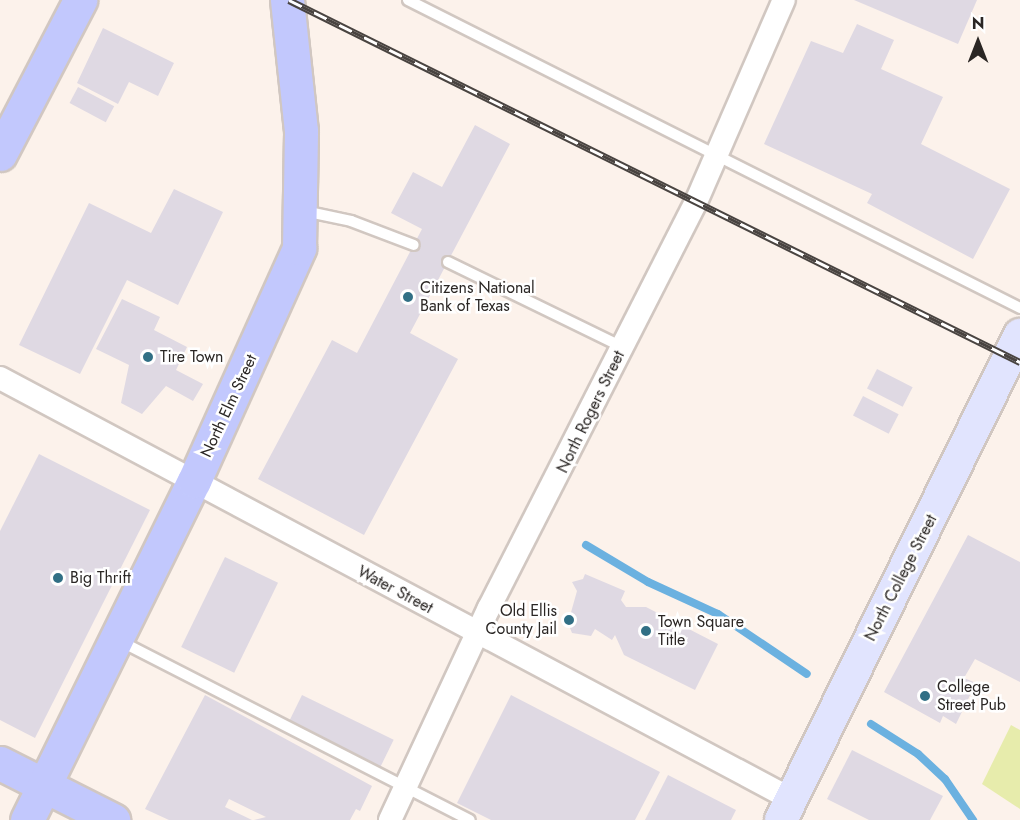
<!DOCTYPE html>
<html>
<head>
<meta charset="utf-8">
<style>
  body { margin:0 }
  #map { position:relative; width:1020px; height:820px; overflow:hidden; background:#fcf2eb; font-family:Jost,sans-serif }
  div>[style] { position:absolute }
  .green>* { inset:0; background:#e7ecac }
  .stream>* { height:8px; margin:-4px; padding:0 4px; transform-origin:4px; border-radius:4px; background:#6bb1e0 }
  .building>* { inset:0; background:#dfd9e3; transform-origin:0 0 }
  .roads { filter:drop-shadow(2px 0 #d1c7c1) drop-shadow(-2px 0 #d1c7c1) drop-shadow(0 2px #d1c7c1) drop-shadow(0 -2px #d1c7c1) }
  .lane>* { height:10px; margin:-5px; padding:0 5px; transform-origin:5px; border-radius:5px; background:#fff }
  .street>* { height:22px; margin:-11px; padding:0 11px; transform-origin:11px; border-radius:11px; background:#fff }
  .secondary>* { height:32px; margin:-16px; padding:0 16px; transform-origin:16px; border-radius:16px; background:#e1e4fe }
  .primary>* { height:33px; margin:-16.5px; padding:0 16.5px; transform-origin:16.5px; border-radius:16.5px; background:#c2c8fd }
  .rail>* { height:7px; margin-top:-3.5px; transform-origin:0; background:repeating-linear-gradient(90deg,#fff 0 14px,#494441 0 28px); box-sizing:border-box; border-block:2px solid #494441 }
  .dots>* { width:16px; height:16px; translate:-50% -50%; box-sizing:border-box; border:3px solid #fff; border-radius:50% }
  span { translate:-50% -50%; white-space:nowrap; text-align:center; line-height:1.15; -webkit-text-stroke:5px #fff; paint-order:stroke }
  .poi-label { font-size:16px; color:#2a2624 }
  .left { translate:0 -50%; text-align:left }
  .right { translate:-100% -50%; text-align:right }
  .street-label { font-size:16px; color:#2a2624 }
  .north { position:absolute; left:948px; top:12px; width:60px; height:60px; -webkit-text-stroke:4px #fff; paint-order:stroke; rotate:0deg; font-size:16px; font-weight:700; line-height:24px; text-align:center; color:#2a2624 }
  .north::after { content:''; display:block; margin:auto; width:21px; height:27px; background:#2a2624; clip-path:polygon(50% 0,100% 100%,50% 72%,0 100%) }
</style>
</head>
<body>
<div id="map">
  <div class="green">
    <div style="clip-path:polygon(1011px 725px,1020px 730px,1020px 809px,982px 784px)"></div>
  </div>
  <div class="stream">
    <div style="left:586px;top:545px;width:72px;rotate:30.8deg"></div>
    <div style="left:648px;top:582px;width:77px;rotate:24.6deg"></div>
    <div style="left:718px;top:614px;width:107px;rotate:34deg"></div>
    <div style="left:871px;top:724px;width:56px;rotate:32.6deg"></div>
    <div style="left:918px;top:754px;width:37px;rotate:43deg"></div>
    <div style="left:945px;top:779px;width:50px;rotate:55.7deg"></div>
  </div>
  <div class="building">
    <div style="clip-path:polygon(854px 0,977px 0,958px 44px)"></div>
    <div style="clip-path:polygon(857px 24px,894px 40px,881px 69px,943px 97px,921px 144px,1010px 189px,973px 259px,867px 203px,872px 194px,764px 144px,811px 41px,843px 53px)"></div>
    <div style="clip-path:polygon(103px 28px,174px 63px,158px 96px,129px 82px,118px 104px,77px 83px)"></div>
    <div style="left:78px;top:87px;width:41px;height:18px;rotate:28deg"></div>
    <div style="clip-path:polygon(475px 125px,510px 144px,410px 333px,458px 359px,364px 535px,258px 479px,332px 340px,357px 353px,422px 229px,391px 213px,413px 172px,442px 187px)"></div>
    <div style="clip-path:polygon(174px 189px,223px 212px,178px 305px,127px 280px,80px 374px,19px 345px,89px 203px,151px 233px)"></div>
    <div style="clip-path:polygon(122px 299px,160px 317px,154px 330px,187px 347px,176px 370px,203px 384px,193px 401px,166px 386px,142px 414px,121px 403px,129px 365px,96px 349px)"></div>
    <div style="left:877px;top:369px;width:40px;height:22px;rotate:27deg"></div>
    <div style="left:863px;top:396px;width:40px;height:22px;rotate:27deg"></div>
    <div style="clip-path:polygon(39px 454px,150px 510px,35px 738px,0 720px,0 531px)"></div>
    <div style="clip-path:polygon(968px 535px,1020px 562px,1020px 682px,975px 659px,964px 678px,976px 683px,956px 724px,943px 716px,940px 723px,884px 692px)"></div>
    <div style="left:225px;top:557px;width:59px;height:100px;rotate:26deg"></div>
    <div style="clip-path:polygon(585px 574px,625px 591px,621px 600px,626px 607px,646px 607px,718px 644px,695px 690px,624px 655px,615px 635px,612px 640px,595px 629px,591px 636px,572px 633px,568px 623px,577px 591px,572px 582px,583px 579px)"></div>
    <div style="clip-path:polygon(205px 695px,372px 786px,360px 811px,356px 809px,350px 820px,254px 820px,266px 817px,229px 799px,225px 807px,252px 820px,169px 820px,145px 809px)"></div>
    <div style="left:302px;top:695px;width:102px;height:31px;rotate:26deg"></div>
    <div style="clip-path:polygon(511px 695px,660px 772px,635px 820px,491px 820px,457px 803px)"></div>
    <div style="clip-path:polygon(852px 750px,943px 796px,930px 820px,869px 820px,827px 799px)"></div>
    <div style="clip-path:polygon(668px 775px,736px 810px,731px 820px,645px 820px)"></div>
  </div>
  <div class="roads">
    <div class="lane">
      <div style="left:408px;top:0;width:685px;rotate:26.71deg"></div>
      <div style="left:304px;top:211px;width:48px;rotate:12deg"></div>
      <div style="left:351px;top:221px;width:67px;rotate:20.9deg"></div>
      <div style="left:448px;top:262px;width:194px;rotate:26deg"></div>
      <div style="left:118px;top:640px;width:395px;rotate:27.1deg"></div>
    </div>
    <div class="street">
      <div style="left:0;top:378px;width:896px;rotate:28.02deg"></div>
      <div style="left:390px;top:820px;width:234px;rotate:-65deg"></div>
      <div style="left:489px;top:608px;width:456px;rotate:-63deg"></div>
      <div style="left:696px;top:202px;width:220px;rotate:-66.5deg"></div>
    </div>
    <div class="secondary">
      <div style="left:781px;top:820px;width:541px;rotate:-63.77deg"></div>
    </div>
    <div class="primary">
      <div style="left:0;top:154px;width:174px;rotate:-62.5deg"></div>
      <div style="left:0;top:763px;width:127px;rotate:26.8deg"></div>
      <div style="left:27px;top:820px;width:378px;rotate:-63.8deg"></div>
      <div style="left:194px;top:481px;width:256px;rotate:-65.7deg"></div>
      <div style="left:299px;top:248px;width:117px;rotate:-89deg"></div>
      <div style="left:301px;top:131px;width:132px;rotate:-96.1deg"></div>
    </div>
  </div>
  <div class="rail">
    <div style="left:289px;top:0;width:816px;rotate:26.35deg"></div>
  </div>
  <div class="dots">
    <div style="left:408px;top:297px;background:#316f85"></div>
    <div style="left:148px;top:357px;background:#316f85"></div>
    <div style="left:58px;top:578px;background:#316f85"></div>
    <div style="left:569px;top:620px;background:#316f85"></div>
    <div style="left:646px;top:631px;background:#316f85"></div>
    <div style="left:925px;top:696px;background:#316f85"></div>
  </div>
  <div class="poi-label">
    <span class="left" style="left:420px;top:297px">Citizens National<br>Bank of Texas</span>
    <span class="left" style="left:160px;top:357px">Tire Town</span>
    <span class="left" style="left:70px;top:578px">Big Thrift</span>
    <span class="right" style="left:557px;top:620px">Old Ellis<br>County Jail</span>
    <span class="left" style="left:658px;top:631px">Town Square<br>Title</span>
    <span class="left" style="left:937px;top:696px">College<br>Street Pub</span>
  </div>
  <div class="street-label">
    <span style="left:229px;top:406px;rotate:-65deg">North Elm Street</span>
    <span style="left:591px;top:412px;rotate:-64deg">North Rogers Street</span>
    <span style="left:901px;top:578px;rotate:-63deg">North College Street</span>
    <span style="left:395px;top:590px;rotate:28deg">Water Street</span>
  </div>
  <div class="north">N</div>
</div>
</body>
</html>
